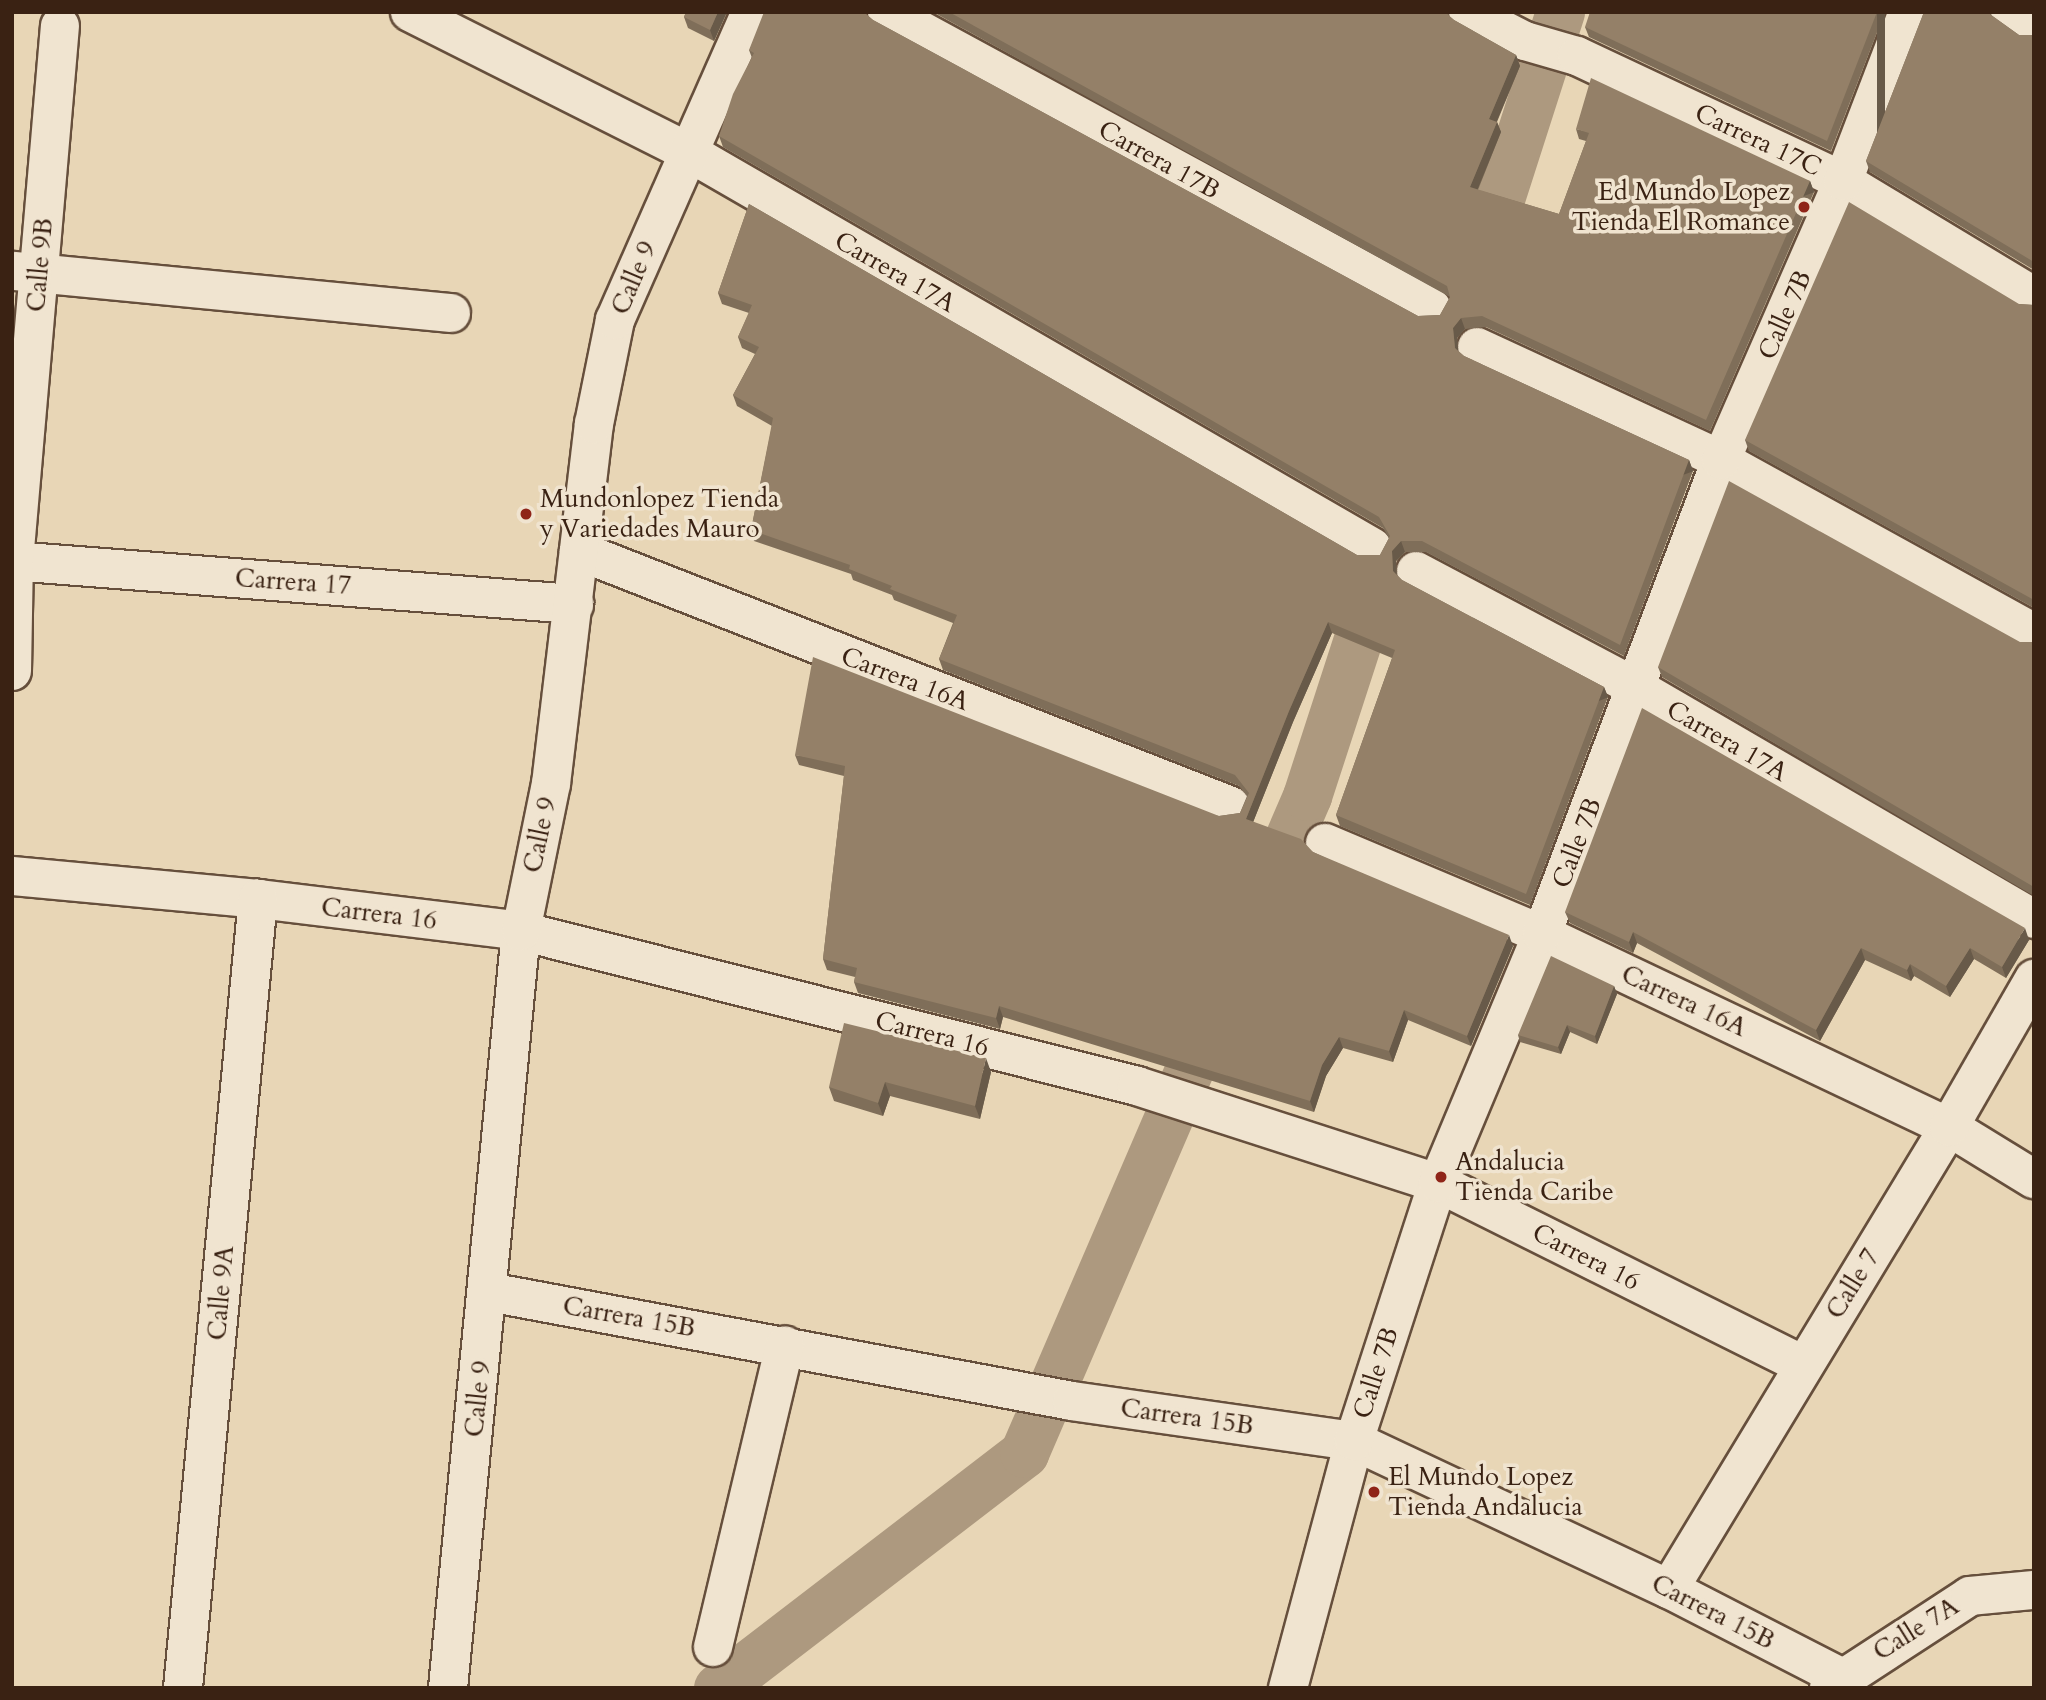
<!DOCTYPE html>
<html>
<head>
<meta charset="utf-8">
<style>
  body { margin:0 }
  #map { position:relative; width:2046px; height:1700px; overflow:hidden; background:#e8d6b6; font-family:Cardo,serif }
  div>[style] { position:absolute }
  .canal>* { height:49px; margin:-24.5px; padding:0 24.5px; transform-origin:24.5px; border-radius:24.5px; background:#ad997f }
  .roads { filter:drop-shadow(2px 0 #664f3c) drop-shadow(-2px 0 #664f3c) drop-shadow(0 2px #664f3c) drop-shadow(0 -2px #664f3c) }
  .minor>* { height:38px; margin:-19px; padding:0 19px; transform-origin:19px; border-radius:19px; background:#f0e4d0 }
  .wall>* { inset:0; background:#7f6e59 }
  .shaded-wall>* { inset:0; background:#685a49; transform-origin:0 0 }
  .building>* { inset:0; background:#948068 }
  .dots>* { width:19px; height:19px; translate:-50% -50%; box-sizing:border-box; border:4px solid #f0e4d0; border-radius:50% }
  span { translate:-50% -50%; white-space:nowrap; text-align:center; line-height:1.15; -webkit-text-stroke:7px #f0e4d0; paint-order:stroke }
  .street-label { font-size:26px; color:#3a2213 }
  .poi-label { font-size:26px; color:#3a2213 }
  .right { translate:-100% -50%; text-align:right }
  .left { translate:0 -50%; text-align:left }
  .frame { position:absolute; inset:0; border:14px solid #3a2213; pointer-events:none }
</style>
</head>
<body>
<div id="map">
  <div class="canal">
    <div style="left:1480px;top:261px;width:262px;rotate:-72.2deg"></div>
    <div style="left:1264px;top:896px;width:109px;rotate:-66.7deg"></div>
    <div style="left:1307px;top:796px;width:227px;rotate:-72deg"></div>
    <div style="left:718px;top:1688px;width:386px;rotate:-37.5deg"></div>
    <div style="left:1024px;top:1453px;width:481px;rotate:-66.7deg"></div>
  </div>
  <div class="roads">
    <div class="minor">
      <div style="left:410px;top:12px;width:313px;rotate:26.7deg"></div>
      <div style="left:690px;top:153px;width:788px;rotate:30.02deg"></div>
      <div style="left:887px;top:12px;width:620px;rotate:28.51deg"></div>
      <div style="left:1468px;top:12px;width:64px;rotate:27deg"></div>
      <div style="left:1525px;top:41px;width:54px;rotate:16.1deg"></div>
      <div style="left:1577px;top:56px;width:294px;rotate:25.2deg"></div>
      <div style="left:1843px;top:181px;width:223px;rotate:31.1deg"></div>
      <div style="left:2010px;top:12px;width:28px;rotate:32deg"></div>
      <div style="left:14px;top:271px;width:439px;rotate:5.5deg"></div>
      <div style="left:1477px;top:347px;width:269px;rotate:24.8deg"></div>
      <div style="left:1721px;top:460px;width:358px;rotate:28.9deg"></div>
      <div style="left:579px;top:551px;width:700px;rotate:21.36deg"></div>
      <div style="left:12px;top:561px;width:564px;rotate:4.38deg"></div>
      <div style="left:1416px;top:571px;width:250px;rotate:27.9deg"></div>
      <div style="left:1637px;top:688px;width:459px;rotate:30.2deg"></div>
      <div style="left:12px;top:671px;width:110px;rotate:-89deg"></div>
      <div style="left:14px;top:561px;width:537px;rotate:-85.09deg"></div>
      <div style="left:1325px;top:843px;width:235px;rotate:22.8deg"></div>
      <div style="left:1542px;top:934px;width:450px;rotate:25.4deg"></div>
      <div style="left:1949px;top:1127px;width:100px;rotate:31.5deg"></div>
      <div style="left:12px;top:876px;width:247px;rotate:5.3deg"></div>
      <div style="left:258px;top:899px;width:265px;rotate:6.9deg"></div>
      <div style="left:521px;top:931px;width:635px;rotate:14.12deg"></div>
      <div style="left:1137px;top:1086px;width:316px;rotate:17.9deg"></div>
      <div style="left:1438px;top:1183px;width:408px;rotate:26.5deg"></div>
      <div style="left:489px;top:1292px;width:593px;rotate:10.59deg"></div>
      <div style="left:1072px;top:1401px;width:285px;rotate:8.1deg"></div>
      <div style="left:1354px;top:1441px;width:348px;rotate:25.2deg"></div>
      <div style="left:1669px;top:1589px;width:192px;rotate:27.2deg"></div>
      <div style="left:1669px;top:1589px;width:540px;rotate:-58.78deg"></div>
      <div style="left:1949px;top:1127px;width:171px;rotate:-60.1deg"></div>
      <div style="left:713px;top:1647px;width:310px;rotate:-76.6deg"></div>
      <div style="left:183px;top:1688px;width:793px;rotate:-84.57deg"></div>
      <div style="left:448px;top:1688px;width:761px;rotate:-84.49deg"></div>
      <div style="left:521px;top:931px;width:150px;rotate:-78.5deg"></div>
      <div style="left:551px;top:784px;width:363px;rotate:-83.2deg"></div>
      <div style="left:594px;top:424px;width:106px;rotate:-78.6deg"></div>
      <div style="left:615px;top:320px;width:337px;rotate:-66.2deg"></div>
      <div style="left:1288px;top:1688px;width:256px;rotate:-75deg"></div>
      <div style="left:1354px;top:1441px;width:271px;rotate:-72deg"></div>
      <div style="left:1438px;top:1183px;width:270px;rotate:-67.3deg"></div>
      <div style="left:1542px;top:934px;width:507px;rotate:-69.31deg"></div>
      <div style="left:1721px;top:460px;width:305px;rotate:-66.4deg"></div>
      <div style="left:1843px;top:181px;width:181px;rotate:-69deg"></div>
      <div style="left:1829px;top:1688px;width:168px;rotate:-33.1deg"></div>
      <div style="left:1970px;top:1596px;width:64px;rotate:-5.4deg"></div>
    </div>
  </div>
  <div class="wall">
    <div style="clip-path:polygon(686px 12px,727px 12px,714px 41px,688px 28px,684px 17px)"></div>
    <div style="clip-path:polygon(933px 12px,1449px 12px,1449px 16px,1454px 20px,1516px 55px,1520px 66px,1497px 122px,1501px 132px,1478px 190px,1559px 214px,1586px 141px,1579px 139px,1576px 129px,1810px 181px,1814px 192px,1710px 431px,1486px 327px,1465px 329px,1457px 338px,1458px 351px,1464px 356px,1689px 460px,1693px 471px,1624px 656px,1426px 552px,1405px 552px,1396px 561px,1397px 575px,1402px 580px,1604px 687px,1608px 697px,1530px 905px,1340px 826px,1336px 815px,1392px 658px,1332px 633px,1293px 722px,1253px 822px,1313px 852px,1513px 946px,1471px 1046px,1408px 1020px,1393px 1062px,1343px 1048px,1326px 1076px,1314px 1112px,1003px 1017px,1000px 1029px,858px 993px,854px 982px,855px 977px,827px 970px,823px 959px,844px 776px,799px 765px,795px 755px,1219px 816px,1240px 813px,1247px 796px,1239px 786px,943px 670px,939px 659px,953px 623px,894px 600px,892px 595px,853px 580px,851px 574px,754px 541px,751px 530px,772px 426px,737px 406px,733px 395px,755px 354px,742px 348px,738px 337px,749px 313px,722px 304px,718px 293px,749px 204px,1357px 555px,1380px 555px,1389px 538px,1383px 528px,723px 147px,719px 136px,752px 58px,749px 50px,868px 16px,873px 20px,1418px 316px,1440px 315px,1450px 297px)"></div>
    <div style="clip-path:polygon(1885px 12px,1831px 151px,1589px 37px,1585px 27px)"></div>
    <div style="clip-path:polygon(1924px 12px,1991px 12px,1991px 15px,2019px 35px,2034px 35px,2034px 270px,1870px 172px,1866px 161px)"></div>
    <div style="clip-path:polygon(2019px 304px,2034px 305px,2034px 608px,1749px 451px,1745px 440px)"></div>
    <div style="clip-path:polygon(2020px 642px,2034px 642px,2034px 896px,1662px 677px,1658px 667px)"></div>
    <div style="clip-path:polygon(1565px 912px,2029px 940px,2006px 978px,1974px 959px,1950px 997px,1914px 976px,1911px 981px,1865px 960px,1820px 1041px,1637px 943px,1633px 953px,1570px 923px)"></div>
    <div style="clip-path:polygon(1614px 986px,1617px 994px,1597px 1044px,1570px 1032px,1561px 1054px,1520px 1042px,1518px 1035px)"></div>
    <div style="clip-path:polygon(991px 1072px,980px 1119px,890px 1096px,883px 1116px,834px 1101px,829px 1087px)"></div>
  </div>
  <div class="shaded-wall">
    <div style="clip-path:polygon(718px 12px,727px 12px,714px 41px,710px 30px)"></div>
    <div style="left:1877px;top:12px;width:8px;height:138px"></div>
    <div style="clip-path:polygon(1516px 55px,1520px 66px,1493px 130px,1489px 119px)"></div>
    <div style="clip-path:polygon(1497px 122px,1501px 132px,1474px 198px,1470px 187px)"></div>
    <div style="left:1810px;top:181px;width:12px;height:261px;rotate:70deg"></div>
    <div style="clip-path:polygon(1461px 318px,1465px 329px,1457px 338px,1459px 359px,1455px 348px,1453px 328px)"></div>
    <div style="left:1689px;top:460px;width:12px;height:197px;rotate:70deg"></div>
    <div style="clip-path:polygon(1401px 541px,1405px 552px,1396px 561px,1397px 582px,1393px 571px,1392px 551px)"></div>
    <div style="clip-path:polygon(1328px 622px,1332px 633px,1293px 722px,1250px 830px,1246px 819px,1289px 711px)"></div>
    <div style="left:1604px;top:687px;width:11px;height:221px;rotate:68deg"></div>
    <div style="clip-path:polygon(2025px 928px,2029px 940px,2006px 978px,2002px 967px)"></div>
    <div style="clip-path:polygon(1633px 932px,1637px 943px,1633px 953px,1629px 942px)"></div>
    <div style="clip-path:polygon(1509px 935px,1513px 946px,1471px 1046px,1467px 1036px)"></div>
    <div style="clip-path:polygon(1861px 948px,1865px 960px,1820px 1041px,1816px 1030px)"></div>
    <div style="clip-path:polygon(1970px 948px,1974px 959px,1950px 997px,1946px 986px)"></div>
    <div style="clip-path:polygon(1910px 964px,1914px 976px,1911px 981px,1907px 970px)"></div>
    <div style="clip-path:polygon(1614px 986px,1617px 994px,1597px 1044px,1595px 1036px)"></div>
    <div style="clip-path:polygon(999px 1006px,1003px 1017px,1000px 1029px,996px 1018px)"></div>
    <div style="clip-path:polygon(1404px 1010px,1408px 1020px,1393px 1062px,1389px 1051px)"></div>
    <div style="clip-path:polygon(1567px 1025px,1570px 1032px,1561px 1054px,1558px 1047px)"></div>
    <div style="clip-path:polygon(1339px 1037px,1343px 1048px,1326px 1076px,1314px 1112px,1310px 1101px,1322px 1065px)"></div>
    <div style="clip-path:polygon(986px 1058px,991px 1072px,980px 1119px,975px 1106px)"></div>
    <div style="clip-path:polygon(885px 1082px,890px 1096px,883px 1116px,878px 1103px)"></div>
  </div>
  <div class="building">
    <div style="clip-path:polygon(686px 12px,718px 12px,710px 30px,684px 17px)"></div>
    <div style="clip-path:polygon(764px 12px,864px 12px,873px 20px,1418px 316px,1440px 315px,1450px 297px,1447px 286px,949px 12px,1445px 12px,1454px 20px,1516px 55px,1489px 119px,1497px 122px,1470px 187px,1559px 214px,1589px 133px,1576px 129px,1591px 78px,1810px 181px,1706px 420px,1482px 316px,1461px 318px,1453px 328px,1455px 348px,1464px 356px,1689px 460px,1620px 645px,1422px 541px,1401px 541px,1392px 551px,1393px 571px,1402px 580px,1604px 687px,1526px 894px,1336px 815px,1395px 650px,1328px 622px,1289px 711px,1246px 819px,1301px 839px,1313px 852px,1509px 935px,1467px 1036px,1404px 1010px,1389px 1051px,1339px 1037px,1322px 1065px,1310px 1101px,999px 1006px,996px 1018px,854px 982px,857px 968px,823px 959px,845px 766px,795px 755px,813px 657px,1219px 816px,1240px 813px,1249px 793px,1235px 775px,939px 659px,957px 615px,890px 589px,892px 586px,849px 569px,850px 565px,751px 530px,773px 418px,733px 395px,759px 347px,738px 337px,752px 305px,718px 293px,749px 204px,1357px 555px,1380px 555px,1390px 536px,1379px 517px,719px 136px,733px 94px,754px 53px,749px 50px)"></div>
    <div style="clip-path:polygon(1590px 12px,1877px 12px,1827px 141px,1585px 27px)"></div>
    <div style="clip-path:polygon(1924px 12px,1987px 12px,2019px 35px,2034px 35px,2034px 262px,1866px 161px)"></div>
    <div style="clip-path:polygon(1849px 202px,2019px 304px,2034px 305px,2034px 600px,1745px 440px)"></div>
    <div style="clip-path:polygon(1729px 481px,2020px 642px,2034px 642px,2034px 887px,1658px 667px)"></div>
    <div style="clip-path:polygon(1642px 708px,2025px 928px,2002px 967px,1970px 948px,1946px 986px,1910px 964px,1907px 970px,1861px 948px,1816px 1030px,1633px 932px,1629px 942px,1565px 912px)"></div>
    <div style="clip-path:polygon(1551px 956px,1614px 986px,1595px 1036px,1567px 1025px,1558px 1047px,1518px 1035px)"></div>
    <div style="clip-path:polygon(844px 1023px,986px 1058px,975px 1106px,885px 1082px,878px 1103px,829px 1087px)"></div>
  </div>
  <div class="dots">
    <div style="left:1804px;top:207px;background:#8f2418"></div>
    <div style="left:526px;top:514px;background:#8f2418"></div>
    <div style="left:1441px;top:1177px;background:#8f2418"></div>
    <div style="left:1374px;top:1492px;background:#8f2418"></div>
  </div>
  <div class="street-label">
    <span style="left:1758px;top:140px;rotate:25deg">Carrera 17C</span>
    <span style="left:1159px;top:160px;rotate:29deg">Carrera 17B</span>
    <span style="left:40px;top:265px;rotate:-85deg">Calle 9B</span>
    <span style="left:895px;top:272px;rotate:30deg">Carrera 17A</span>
    <span style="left:634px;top:278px;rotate:-67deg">Calle 9</span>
    <span style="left:1785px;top:315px;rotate:-66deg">Calle 7B</span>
    <span style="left:293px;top:582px;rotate:4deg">Carrera 17</span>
    <span style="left:905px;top:679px;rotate:21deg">Carrera 16A</span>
    <span style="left:1727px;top:741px;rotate:30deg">Carrera 17A</span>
    <span style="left:540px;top:835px;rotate:-78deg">Calle 9</span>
    <span style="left:1577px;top:843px;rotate:-69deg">Calle 7B</span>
    <span style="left:379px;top:914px;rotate:7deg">Carrera 16</span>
    <span style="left:1684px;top:1001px;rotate:25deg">Carrera 16A</span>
    <span style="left:932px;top:1034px;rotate:14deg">Carrera 16</span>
    <span style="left:1586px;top:1257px;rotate:27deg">Carrera 16</span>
    <span style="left:1853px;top:1284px;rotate:-58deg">Calle 7</span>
    <span style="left:221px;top:1293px;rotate:-85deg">Calle 9A</span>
    <span style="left:629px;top:1317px;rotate:10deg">Carrera 15B</span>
    <span style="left:1376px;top:1373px;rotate:-72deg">Calle 7B</span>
    <span style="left:478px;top:1399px;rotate:-84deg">Calle 9</span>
    <span style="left:1187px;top:1417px;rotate:8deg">Carrera 15B</span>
    <span style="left:1713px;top:1612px;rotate:27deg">Carrera 15B</span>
    <span style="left:1916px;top:1629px;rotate:-32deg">Calle 7A</span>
  </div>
  <div class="poi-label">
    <span class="right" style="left:1790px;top:207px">Ed Mundo Lopez<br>Tienda El Romance</span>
    <span class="left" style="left:540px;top:514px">Mundonlopez Tienda<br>y Variedades Mauro</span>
    <span class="left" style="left:1455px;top:1177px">Andalucia<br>Tienda Caribe</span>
    <span class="left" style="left:1388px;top:1492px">El Mundo Lopez<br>Tienda Andalucia</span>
  </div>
  <div class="frame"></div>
</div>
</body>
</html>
